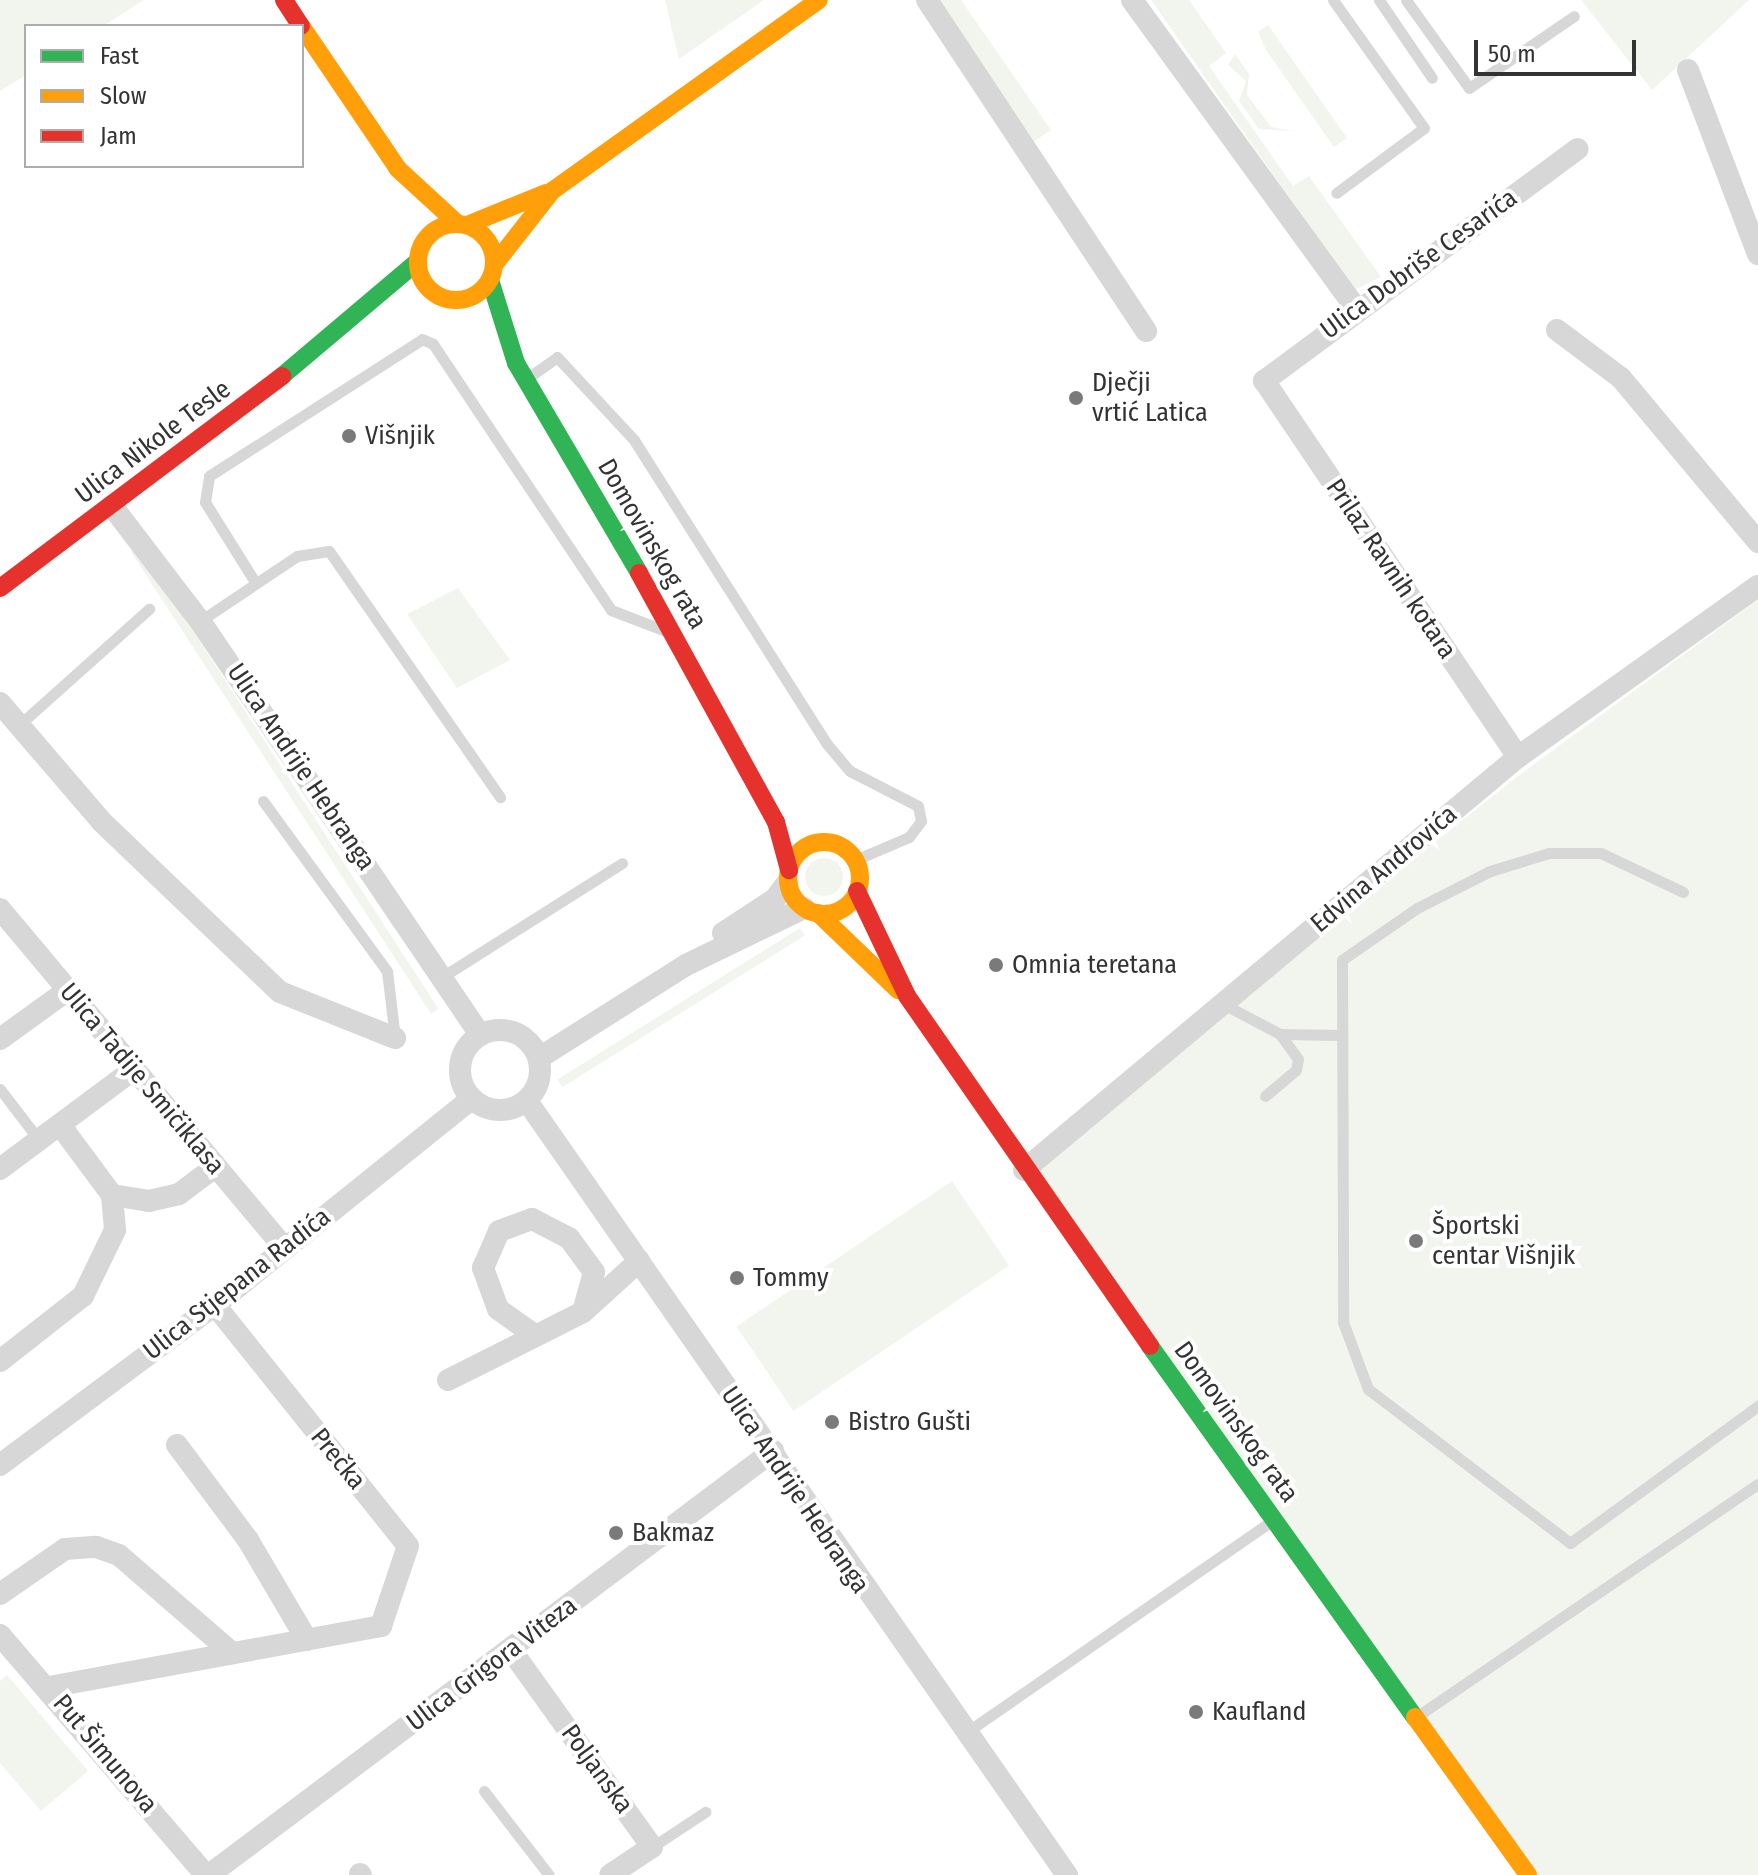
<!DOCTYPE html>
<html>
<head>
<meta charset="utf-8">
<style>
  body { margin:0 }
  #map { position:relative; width:1758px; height:1875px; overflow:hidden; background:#fff; font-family:"Fira Sans Condensed",sans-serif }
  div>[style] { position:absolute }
  .green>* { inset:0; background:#f1f5ed; transform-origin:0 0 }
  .round { border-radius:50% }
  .lane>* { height:11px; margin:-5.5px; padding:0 5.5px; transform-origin:5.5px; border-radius:5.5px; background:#d7d7d7 }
  .street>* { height:22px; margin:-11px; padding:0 11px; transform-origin:11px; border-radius:11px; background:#d7d7d7 }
  .street>.ring { margin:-11px; padding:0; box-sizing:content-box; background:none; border:22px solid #d7d7d7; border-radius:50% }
  .fast>* { height:18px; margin:-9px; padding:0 9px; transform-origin:9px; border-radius:9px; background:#30b455 }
  .slow>* { height:18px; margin:-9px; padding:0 9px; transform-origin:9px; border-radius:9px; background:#ff9f0a }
  .slow>.ring { margin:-9px; padding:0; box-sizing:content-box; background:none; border:18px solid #ff9f0a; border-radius:50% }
  .jam>* { height:18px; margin:-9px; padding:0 9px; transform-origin:9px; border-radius:9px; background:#e5322d }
  .dots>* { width:22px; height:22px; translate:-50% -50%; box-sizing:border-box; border:4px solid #fff; border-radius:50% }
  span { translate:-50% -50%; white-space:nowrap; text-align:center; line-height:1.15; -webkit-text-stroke:8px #fff; paint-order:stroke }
  .street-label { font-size:26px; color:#333 }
  .poi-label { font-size:26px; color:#333 }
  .left { translate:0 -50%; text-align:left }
  .legend { position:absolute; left:24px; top:24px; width:280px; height:144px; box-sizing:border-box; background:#fff; border:2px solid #adadad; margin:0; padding:10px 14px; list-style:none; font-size:24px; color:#333 }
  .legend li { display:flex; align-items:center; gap:16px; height:40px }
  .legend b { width:40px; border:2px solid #adadad }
  .scale { position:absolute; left:1474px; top:40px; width:162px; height:36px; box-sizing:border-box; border:4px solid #333; border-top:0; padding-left:10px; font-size:24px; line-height:28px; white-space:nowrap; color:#333; -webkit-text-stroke:6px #fff; paint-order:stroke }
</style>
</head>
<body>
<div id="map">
  <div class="green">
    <div style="clip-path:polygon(0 0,144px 0,103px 26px,26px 26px,26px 75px,0 91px)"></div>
    <div style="clip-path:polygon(665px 0,764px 0,679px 59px)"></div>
    <div style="clip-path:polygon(937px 0,961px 0,1051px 130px,1030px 144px)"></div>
    <div style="clip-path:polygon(1151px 0,1189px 0,1226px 53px,1209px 66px,1293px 186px,1309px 176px,1381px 277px,1354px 290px)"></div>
    <div style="clip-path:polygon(1581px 0,1749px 0,1652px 90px)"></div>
    <div style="clip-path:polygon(1268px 25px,1347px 138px,1334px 147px,1266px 50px,1258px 32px)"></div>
    <div style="clip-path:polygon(1235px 54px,1249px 74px,1247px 95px,1271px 127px,1293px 131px,1259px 129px,1239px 101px,1246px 81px,1228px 65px)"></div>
    <div style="left:138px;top:546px;width:552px;height:9px;rotate:57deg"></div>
    <div style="clip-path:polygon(458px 588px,510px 660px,457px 688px,407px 614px)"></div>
    <div style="clip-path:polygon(1758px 600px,1758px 1875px,1528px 1875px,1024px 1170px,1518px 776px)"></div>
    <div class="round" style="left:805px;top:858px;width:38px;height:38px"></div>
    <div style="left:800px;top:928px;width:9px;height:286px;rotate:58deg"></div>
    <div style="left:952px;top:1181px;width:102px;height:260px;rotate:56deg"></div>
    <div style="clip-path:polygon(7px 1675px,88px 1771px,41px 1811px,0 1763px,0 1681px)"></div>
  </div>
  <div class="lane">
    <div style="left:1333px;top:0;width:157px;rotate:54.6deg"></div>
    <div style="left:1424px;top:128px;width:109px;rotate:143.5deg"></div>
    <div style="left:1379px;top:0;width:94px;rotate:55.8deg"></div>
    <div style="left:1406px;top:0;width:108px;rotate:54.4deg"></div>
    <div style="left:1469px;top:88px;width:127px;rotate:-34.4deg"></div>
    <div style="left:526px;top:379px;width:38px;rotate:-35deg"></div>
    <div style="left:557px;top:357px;width:113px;rotate:47.1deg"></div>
    <div style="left:634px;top:440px;width:360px;rotate:57.6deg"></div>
    <div style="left:827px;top:744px;width:35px;rotate:50deg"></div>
    <div style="left:850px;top:771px;width:76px;rotate:27.2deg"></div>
    <div style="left:918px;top:806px;width:15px;rotate:79deg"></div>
    <div style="left:921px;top:821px;width:20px;rotate:127deg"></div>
    <div style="left:909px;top:837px;width:59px;rotate:156.9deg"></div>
    <div style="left:255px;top:582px;width:94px;rotate:-122deg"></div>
    <div style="left:205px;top:502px;width:26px;rotate:-81deg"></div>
    <div style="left:209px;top:476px;width:253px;rotate:-32.7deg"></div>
    <div style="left:422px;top:339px;width:12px;rotate:24deg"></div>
    <div style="left:433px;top:344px;width:320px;rotate:56.2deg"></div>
    <div style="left:611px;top:610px;width:61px;rotate:21.1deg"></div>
    <div style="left:200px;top:621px;width:117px;rotate:-33.8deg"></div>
    <div style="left:297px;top:556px;width:32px;rotate:-9deg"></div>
    <div style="left:329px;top:551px;width:300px;rotate:55.2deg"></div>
    <div style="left:18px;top:726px;width:176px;rotate:-41.8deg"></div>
    <div style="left:263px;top:801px;width:210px;rotate:53.9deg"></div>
    <div style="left:387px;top:971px;width:67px;rotate:83.2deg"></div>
    <div style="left:1683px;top:892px;width:91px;rotate:-154.6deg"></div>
    <div style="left:1601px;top:853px;width:52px;rotate:180deg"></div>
    <div style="left:1549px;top:853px;width:62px;rotate:163deg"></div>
    <div style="left:1490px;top:871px;width:82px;rotate:153.1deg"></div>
    <div style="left:1417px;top:908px;width:91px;rotate:145.3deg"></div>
    <div style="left:1342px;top:960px;width:362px;rotate:89.8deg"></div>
    <div style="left:1343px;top:1322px;width:72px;rotate:69.5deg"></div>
    <div style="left:1368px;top:1389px;width:254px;rotate:37.3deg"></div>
    <div style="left:1570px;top:1543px;width:233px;rotate:-36.1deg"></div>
    <div style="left:442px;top:977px;width:213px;rotate:-32.3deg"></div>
    <div style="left:1225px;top:1005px;width:62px;rotate:27.8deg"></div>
    <div style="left:1280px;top:1034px;width:61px;rotate:0.9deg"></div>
    <div style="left:0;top:1089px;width:64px;rotate:52.6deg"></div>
    <div style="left:1265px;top:1096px;width:40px;rotate:-40deg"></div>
    <div style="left:1296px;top:1070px;width:11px;rotate:-80deg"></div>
    <div style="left:1298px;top:1059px;width:31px;rotate:-126deg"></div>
    <div style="left:1419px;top:1715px;width:410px;rotate:-34.3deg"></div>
    <div style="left:964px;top:1734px;width:374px;rotate:-34.7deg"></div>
    <div style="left:484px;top:1791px;width:106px;rotate:52.3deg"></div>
    <div style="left:652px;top:1847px;width:64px;rotate:-33.4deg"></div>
  </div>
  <div class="street">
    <div style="left:927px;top:0;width:397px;rotate:56.5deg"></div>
    <div style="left:1132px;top:0;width:381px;rotate:54deg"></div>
    <div style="left:1688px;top:70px;width:197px;rotate:69.2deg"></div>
    <div style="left:1557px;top:330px;width:80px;rotate:36.9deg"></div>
    <div style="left:1621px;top:378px;width:214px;rotate:50.1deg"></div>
    <div style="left:112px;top:506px;width:145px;rotate:52.6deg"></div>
    <div style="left:200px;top:621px;width:500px;rotate:55.9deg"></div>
    <div style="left:0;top:703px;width:157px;rotate:49.4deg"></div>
    <div style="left:102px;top:822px;width:246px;rotate:43.7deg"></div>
    <div style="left:280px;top:992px;width:124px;rotate:21.8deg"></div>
    <div style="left:1518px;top:757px;width:454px;rotate:-124deg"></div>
    <div style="left:1264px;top:381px;width:390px;rotate:-36.5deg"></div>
    <div style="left:0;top:909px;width:442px;rotate:50deg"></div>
    <div style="left:723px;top:933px;width:62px;rotate:-33.2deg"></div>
    <div style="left:775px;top:899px;width:21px;rotate:-53deg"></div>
    <div class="ring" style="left:460px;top:1030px;width:58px;height:58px"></div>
    <div style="left:0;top:1039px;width:84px;rotate:-35.8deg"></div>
    <div style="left:539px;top:1058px;width:174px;rotate:-32.3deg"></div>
    <div style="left:686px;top:965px;width:131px;rotate:-25.8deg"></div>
    <div style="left:527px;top:1101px;width:944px;rotate:55.1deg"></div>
    <div style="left:0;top:1169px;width:167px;rotate:-36.7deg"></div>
    <div style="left:1024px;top:1170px;width:644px;rotate:-39.9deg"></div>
    <div style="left:1518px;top:757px;width:295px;rotate:-35.5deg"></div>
    <div style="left:112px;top:1195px;width:37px;rotate:9deg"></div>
    <div style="left:149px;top:1201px;width:31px;rotate:-13deg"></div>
    <div style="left:179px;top:1194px;width:45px;rotate:-36.9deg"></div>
    <div style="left:533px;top:1334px;width:43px;rotate:-144.5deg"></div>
    <div style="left:498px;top:1309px;width:44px;rotate:-110.1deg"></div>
    <div style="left:483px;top:1268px;width:40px;rotate:-66.6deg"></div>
    <div style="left:499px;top:1231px;width:35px;rotate:-20deg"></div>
    <div style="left:532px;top:1219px;width:42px;rotate:27.2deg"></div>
    <div style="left:569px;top:1238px;width:42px;rotate:53.7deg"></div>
    <div style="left:594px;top:1272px;width:41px;rotate:105.4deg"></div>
    <div style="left:0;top:1361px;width:105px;rotate:-38.1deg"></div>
    <div style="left:83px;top:1296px;width:73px;rotate:-64.1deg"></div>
    <div style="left:115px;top:1230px;width:35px;rotate:-95deg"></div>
    <div style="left:112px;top:1195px;width:87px;rotate:-126.6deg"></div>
    <div style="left:448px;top:1380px;width:151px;rotate:-26.7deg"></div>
    <div style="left:583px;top:1312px;width:76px;rotate:-42.3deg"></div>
    <div style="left:177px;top:1445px;width:119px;rotate:53.2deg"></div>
    <div style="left:248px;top:1540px;width:116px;rotate:59.5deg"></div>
    <div style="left:0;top:1465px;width:268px;rotate:-36.7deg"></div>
    <div style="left:215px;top:1305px;width:329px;rotate:-38.8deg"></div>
    <div style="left:0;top:1594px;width:79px;rotate:-34.7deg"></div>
    <div style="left:65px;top:1549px;width:31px;rotate:-4deg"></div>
    <div style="left:96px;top:1547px;width:24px;rotate:19deg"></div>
    <div style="left:119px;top:1555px;width:150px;rotate:40.9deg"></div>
    <div style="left:0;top:1635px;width:316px;rotate:49.4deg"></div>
    <div style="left:511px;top:1650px;width:242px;rotate:54.4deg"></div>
    <div style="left:652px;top:1847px;width:50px;rotate:146.3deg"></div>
    <div style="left:49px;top:1687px;width:338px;rotate:-10.4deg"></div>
    <div style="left:381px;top:1626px;width:84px;rotate:-71.4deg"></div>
    <div style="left:408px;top:1546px;width:309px;rotate:-128.7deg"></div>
    <div style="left:360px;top:1874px;width:1px;rotate:45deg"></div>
    <div style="left:209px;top:1875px;width:706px;rotate:-36.93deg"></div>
  </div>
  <div class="fast">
    <div style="left:490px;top:280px;width:87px;rotate:72.6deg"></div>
    <div style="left:516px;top:363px;width:243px;rotate:59.6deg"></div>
    <div style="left:282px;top:376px;width:178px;rotate:-40.2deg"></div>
    <div style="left:1150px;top:1346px;width:456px;rotate:54.5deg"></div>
  </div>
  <div class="slow">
    <div style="left:302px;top:27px;width:171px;rotate:55.9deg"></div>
    <div style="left:398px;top:169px;width:80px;rotate:42.5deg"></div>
    <div class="ring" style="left:418px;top:224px;width:58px;height:58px"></div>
    <div style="left:467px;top:225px;width:85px;rotate:-22.1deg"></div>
    <div style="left:494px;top:265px;width:94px;rotate:-51.9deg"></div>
    <div style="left:552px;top:191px;width:328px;rotate:-35.6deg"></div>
    <div class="ring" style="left:788px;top:842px;width:54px;height:54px"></div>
    <div style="left:818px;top:913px;width:111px;rotate:43.9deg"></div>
    <div style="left:1415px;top:1717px;width:194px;rotate:54.4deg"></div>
  </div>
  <div class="jam">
    <div style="left:284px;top:0;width:31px;rotate:57deg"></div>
    <div style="left:639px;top:573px;width:284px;rotate:61.2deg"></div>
    <div style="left:776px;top:822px;width:50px;rotate:74.8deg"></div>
    <div style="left:0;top:588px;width:353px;rotate:-36.9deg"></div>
    <div style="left:857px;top:891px;width:116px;rotate:64.5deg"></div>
    <div style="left:907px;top:996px;width:426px;rotate:55.2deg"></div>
  </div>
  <div class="dots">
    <div style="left:1076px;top:398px;background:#7a7a7a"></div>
    <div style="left:349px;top:436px;background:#7a7a7a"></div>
    <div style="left:996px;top:965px;background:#7a7a7a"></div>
    <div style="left:1416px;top:1241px;background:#7a7a7a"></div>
    <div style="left:737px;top:1278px;background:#7a7a7a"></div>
    <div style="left:832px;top:1422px;background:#7a7a7a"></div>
    <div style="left:616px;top:1533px;background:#7a7a7a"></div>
    <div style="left:1196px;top:1712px;background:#7a7a7a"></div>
  </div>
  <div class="street-label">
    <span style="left:1419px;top:264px;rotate:-36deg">Ulica Dobriše Cesarića</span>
    <span style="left:153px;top:442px;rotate:-37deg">Ulica Nikole Tesle</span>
    <span style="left:652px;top:544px;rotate:60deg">Domovinskog rata</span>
    <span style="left:1391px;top:569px;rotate:56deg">Prilaz Ravnih kotara</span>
    <span style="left:301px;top:767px;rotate:56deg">Ulica Andrije Hebranga</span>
    <span style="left:1384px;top:869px;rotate:-40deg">Edvina Androvića</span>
    <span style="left:142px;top:1079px;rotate:50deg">Ulica Tadije Smičiklasa</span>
    <span style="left:237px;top:1284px;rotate:-38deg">Ulica Stjepana Radića</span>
    <span style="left:1236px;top:1422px;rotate:54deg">Domovinskog rata</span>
    <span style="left:338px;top:1459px;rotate:51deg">Prečka</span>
    <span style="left:795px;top:1490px;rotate:56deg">Ulica Andrije Hebranga</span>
    <span style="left:492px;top:1664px;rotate:-37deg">Ulica Grigora Viteza</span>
    <span style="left:105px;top:1754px;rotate:50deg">Put Šimunova</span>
    <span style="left:597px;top:1769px;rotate:54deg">Poljanska</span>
  </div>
  <div class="poi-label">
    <span class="left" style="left:1092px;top:398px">Dječji<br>vrtić Latica</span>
    <span class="left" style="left:365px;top:436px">Višnjik</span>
    <span class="left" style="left:1012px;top:965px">Omnia teretana</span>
    <span class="left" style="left:1432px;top:1241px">Športski<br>centar Višnjik</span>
    <span class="left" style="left:753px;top:1278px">Tommy</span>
    <span class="left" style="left:848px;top:1422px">Bistro Gušti</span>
    <span class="left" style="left:632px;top:1533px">Bakmaz</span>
    <span class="left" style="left:1212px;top:1712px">Kaufland</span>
  </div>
  <ul class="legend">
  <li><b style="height:10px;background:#30b455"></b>Fast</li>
  <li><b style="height:10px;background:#ff9f0a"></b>Slow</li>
  <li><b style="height:10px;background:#e5322d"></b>Jam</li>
  </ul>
  <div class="scale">50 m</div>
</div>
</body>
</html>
